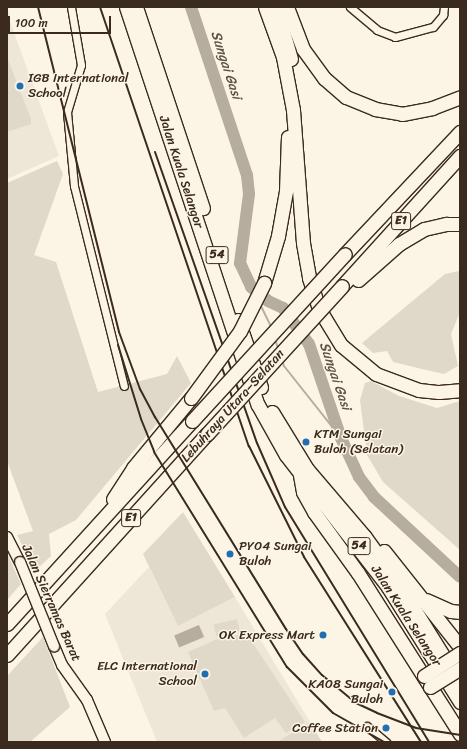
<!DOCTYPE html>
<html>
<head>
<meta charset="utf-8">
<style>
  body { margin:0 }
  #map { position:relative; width:467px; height:749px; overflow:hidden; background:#fcf5e5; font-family:Sriracha,sans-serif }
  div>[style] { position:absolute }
  .built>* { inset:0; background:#eee6d6 }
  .green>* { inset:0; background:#e0d8c8; transform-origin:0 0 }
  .water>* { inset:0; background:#b7ad9e; transform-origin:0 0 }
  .stream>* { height:2px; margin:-1px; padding:0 1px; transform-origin:1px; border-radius:1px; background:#b7ad9e }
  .river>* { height:12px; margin:-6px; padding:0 6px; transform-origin:6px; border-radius:6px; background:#b7ad9e }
  .roads { filter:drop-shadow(1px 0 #3b2a1e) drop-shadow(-1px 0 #3b2a1e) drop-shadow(0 1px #3b2a1e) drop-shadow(0 -1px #3b2a1e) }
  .street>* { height:7px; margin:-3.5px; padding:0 3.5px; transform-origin:3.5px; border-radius:3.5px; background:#fcf5e5 }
  .secondary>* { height:10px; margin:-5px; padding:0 5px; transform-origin:5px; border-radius:5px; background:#fcf5e5 }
  .highway>* { height:13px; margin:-6.5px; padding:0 6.5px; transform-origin:6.5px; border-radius:6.5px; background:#fcf5e5 }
  .rail>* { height:2px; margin:-1px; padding:0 1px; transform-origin:1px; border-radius:1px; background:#3b2a1e }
  .bridges { filter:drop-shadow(1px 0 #3b2a1e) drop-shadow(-1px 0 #3b2a1e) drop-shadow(0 1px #3b2a1e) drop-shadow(0 -1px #3b2a1e) }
  .secondary-bridge>* { height:10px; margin:-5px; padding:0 5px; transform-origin:5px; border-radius:5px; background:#fcf5e5 }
  .highway-bridge>* { height:13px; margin:-6.5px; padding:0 6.5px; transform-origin:6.5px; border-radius:6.5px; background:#fcf5e5 }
  .dots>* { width:11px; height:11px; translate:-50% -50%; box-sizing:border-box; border:2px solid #fcf5e5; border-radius:50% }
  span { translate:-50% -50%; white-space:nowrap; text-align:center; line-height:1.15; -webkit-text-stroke:3px #fcf5e5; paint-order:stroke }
  .shield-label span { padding:1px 3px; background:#fcf5e5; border:1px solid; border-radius:3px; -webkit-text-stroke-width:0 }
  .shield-label { font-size:12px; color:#3b2a1e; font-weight:700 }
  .poi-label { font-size:13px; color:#3b2a1e }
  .left { translate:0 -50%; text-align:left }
  .right { translate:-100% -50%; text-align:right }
  .street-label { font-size:13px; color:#3b2a1e }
  .water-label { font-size:14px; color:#605144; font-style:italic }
  .frame { position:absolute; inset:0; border:8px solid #3b2a1e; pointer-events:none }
  .scale { position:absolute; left:8px; top:16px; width:103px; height:18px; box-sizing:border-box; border:2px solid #3b2a1e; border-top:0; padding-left:5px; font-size:12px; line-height:14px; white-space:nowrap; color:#3b2a1e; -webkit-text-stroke:3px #fcf5e5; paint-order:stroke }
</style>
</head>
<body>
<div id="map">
  <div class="built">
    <div style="clip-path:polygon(7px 8px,10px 15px,8px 16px,59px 156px,7px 179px)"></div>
    <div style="clip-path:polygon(149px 567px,178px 626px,235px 597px,310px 722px,277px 742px,157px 742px,105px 614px)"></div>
  </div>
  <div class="green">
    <div style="clip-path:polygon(7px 57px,31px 119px,31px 124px,7px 132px)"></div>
    <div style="clip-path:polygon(57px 161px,63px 174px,34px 255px,56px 262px,98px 392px,167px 374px,177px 356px,191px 383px,76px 520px,49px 534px,51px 556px,35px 571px,17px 535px,33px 531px,7px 461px,7px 183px)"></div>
    <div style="clip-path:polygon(459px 271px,460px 312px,451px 334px,458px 366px,444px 374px,422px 369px,393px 362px,387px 351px,373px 353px,362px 343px,445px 274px)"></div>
    <div style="clip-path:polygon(371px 381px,399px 396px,437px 408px,460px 401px,460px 550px,383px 482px,367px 455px,360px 400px,365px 383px)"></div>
    <div style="clip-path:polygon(183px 512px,235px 597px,178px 626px,143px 554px)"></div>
    <div style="clip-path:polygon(7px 553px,21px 584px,7px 600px)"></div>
    <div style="left:237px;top:619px;width:13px;height:24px;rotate:77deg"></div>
    <div style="clip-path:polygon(246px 633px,305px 722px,286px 733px,275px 718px,244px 738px,225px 708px,214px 711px,188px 652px,215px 640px)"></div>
    <div style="clip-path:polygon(43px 637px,70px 707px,30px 742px,7px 742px,7px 676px)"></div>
    <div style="clip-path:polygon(310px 722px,322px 742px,277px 742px)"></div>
  </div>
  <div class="water">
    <div style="left:199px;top:625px;width:13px;height:27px;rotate:67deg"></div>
  </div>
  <div class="stream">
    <div style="left:259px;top:302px;width:28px;rotate:64deg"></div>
    <div style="left:275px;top:339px;width:9px;rotate:72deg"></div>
    <div style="left:282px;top:360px;width:6px;rotate:72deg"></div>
    <div style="left:284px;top:366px;width:92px;rotate:51.6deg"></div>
  </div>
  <div class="river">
    <div style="left:191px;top:7px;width:177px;rotate:71.6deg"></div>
    <div style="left:247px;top:175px;width:19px;rotate:84deg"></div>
    <div style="left:249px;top:194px;width:70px;rotate:97.4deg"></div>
    <div style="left:240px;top:263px;width:26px;rotate:65deg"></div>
    <div style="left:251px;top:287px;width:22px;rotate:39deg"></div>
    <div style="left:268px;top:301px;width:17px;rotate:25deg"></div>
    <div style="left:283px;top:308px;width:44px;rotate:54.2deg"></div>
    <div style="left:309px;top:344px;width:99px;rotate:71.2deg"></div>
    <div style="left:341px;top:438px;width:43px;rotate:65.2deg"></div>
    <div style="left:359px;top:477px;width:25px;rotate:53deg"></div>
    <div style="left:374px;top:497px;width:117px;rotate:42.9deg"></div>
  </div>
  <div class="roads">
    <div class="street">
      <div style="left:71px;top:7px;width:59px;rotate:80.2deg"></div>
      <div style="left:81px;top:65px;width:49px;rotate:106.6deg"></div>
      <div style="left:67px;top:112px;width:74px;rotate:84.6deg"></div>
      <div style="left:74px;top:186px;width:206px;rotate:76deg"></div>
      <div style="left:350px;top:7px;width:35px;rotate:40deg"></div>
      <div style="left:377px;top:30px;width:19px;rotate:21deg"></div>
      <div style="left:395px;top:37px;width:39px;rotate:-15deg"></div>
      <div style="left:433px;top:27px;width:16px;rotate:-50deg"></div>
      <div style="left:443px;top:15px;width:8px;rotate:-83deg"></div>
      <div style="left:367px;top:726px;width:25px;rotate:40deg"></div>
    </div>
    <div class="secondary">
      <div style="left:7px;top:537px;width:28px;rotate:63deg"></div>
      <div style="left:54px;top:646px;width:21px;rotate:67deg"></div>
      <div style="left:62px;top:665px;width:43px;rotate:54.5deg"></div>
      <div style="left:87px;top:700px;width:46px;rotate:66.8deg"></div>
    </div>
    <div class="highway">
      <div style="left:126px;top:7px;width:419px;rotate:71.7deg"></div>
      <div style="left:258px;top:405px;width:57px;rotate:60.8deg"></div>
      <div style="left:286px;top:455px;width:167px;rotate:52.3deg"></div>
      <div style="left:388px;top:587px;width:136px;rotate:57.9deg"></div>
      <div style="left:136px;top:7px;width:212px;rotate:71.6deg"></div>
      <div style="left:265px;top:7px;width:53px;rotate:70.2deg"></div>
      <div style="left:283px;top:57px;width:54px;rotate:79.3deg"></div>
      <div style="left:293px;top:110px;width:133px;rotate:85.7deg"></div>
      <div style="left:303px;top:243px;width:36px;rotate:80deg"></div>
      <div style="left:309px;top:278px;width:33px;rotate:72deg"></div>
      <div style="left:319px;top:309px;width:42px;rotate:58.6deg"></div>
      <div style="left:341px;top:345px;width:45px;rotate:39.6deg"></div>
      <div style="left:376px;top:374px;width:46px;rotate:20.4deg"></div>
      <div style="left:419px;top:390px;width:20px;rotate:6deg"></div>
      <div style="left:439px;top:392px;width:21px;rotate:-5deg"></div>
      <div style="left:276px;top:7px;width:54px;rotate:73.9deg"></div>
      <div style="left:287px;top:7px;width:45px;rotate:69.1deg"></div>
      <div style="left:303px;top:49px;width:36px;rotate:54deg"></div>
      <div style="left:324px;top:78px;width:29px;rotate:41deg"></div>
      <div style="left:346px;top:97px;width:31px;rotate:22deg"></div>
      <div style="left:375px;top:109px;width:27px;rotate:10deg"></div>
      <div style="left:402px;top:114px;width:31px;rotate:-11deg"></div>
      <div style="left:432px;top:108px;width:30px;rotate:-21deg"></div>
      <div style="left:345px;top:254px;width:168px;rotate:-46.7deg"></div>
      <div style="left:358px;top:280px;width:55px;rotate:-41.3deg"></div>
      <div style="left:399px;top:244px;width:29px;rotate:-31deg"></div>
      <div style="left:424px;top:229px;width:23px;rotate:-13deg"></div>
      <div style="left:446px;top:224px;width:14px"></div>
      <div style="left:264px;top:283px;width:49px;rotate:-73.4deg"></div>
      <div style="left:278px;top:236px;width:46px;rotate:-79.9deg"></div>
      <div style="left:286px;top:191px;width:54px;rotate:-87.9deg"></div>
      <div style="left:342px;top:286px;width:176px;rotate:-47.8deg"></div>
      <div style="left:238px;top:320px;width:71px;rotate:71.1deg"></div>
      <div style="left:272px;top:412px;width:67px;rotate:58.4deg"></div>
      <div style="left:307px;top:469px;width:89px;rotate:49.5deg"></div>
      <div style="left:365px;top:537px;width:53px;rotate:54.2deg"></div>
      <div style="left:396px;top:580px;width:121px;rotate:58.1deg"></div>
      <div style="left:300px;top:475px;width:17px;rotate:80deg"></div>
      <div style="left:303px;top:492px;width:23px;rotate:61deg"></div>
      <div style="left:314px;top:512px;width:75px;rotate:54.2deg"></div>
      <div style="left:358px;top:573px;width:191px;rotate:57.6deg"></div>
      <div style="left:113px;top:499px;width:37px;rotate:-57deg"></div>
      <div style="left:133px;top:468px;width:91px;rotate:-50.4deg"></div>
      <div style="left:384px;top:551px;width:122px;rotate:51.6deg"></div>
      <div style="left:426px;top:600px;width:27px;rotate:24deg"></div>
      <div style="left:451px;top:611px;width:9px;rotate:6deg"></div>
      <div style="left:7px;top:624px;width:275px;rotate:-47.7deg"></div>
      <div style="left:7px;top:655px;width:298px;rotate:-47.9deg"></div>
    </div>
  </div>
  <div class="rail">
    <div style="left:38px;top:7px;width:335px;rotate:76deg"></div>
    <div style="left:119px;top:332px;width:61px;rotate:69.8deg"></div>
    <div style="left:140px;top:389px;width:32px;rotate:62deg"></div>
    <div style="left:155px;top:417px;width:249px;rotate:58.3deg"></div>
    <div style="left:286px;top:629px;width:30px;rotate:56deg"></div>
    <div style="left:303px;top:654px;width:28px;rotate:48deg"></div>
    <div style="left:322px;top:675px;width:44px;rotate:39.5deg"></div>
    <div style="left:356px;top:703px;width:23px;rotate:25deg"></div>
    <div style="left:377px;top:713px;width:42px;rotate:21deg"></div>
    <div style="left:416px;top:728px;width:45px;rotate:9deg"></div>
    <div style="left:100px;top:7px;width:464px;rotate:71.3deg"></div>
    <div style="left:249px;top:446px;width:124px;rotate:63.6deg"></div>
    <div style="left:304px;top:557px;width:219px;rotate:57.7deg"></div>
    <div style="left:155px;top:152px;width:308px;rotate:70.7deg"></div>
    <div style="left:257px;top:443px;width:70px;rotate:66.4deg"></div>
    <div style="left:285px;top:507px;width:276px;rotate:58.5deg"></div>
    <div style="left:118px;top:345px;width:77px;rotate:72.7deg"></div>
    <div style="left:141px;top:419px;width:35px;rotate:68deg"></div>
    <div style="left:154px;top:452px;width:253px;rotate:58.3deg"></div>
    <div style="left:287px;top:667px;width:65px;rotate:45deg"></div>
    <div style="left:333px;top:713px;width:59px;rotate:29.6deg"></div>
  </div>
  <div class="bridges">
    <div class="secondary-bridge">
      <div style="left:20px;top:562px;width:91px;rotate:68deg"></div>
    </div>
    <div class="highway-bridge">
      <div style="left:191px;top:398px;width:83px;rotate:-53.8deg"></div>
      <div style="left:240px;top:331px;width:54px;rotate:-63.4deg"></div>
      <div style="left:192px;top:421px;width:226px;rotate:-47.5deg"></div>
      <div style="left:207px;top:434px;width:200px;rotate:-47.6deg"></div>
      <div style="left:424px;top:676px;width:43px;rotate:-32.6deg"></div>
      <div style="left:430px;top:687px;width:36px;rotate:-32deg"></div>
    </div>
  </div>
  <div class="dots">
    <div style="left:20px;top:86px;background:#1f6fb2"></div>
    <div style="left:306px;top:442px;background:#1f6fb2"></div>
    <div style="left:230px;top:554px;background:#1f6fb2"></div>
    <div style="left:323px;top:635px;background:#1f6fb2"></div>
    <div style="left:205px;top:674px;background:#1f6fb2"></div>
    <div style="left:392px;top:692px;background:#1f6fb2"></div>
    <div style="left:386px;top:728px;background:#1f6fb2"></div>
  </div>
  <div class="shield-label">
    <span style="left:401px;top:221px">E1</span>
    <span style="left:217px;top:255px">54</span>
    <span style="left:131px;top:518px">E1</span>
    <span style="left:359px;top:546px">54</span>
  </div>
  <div class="poi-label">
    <span class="left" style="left:28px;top:86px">IGB International<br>School</span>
    <span class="left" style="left:314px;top:442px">KTM Sungai<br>Buloh (Selatan)</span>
    <span class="left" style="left:239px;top:554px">PY04 Sungai<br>Buloh</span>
    <span class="right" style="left:315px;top:635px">OK Express Mart</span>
    <span class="right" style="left:197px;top:674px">ELC International<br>School</span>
    <span class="right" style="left:383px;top:692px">KA08 Sungai<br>Buloh</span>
    <span class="right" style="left:378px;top:728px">Coffee Station</span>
  </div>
  <div class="street-label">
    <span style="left:181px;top:172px;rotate:72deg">Jalan Kuala Selangor</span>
    <span style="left:233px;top:406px;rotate:-48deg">Lebuhraya Utara–Selatan</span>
    <span style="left:51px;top:603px;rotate:66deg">Jalan Sierramas Barat</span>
    <span style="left:406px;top:616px;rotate:57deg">Jalan Kuala Selangor</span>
  </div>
  <div class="water-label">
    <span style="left:226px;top:65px;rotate:72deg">Sungai Gasi</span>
    <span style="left:335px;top:376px;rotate:71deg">Sungai Gasi</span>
  </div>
  <div class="frame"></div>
  <div class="scale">100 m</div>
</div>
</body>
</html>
